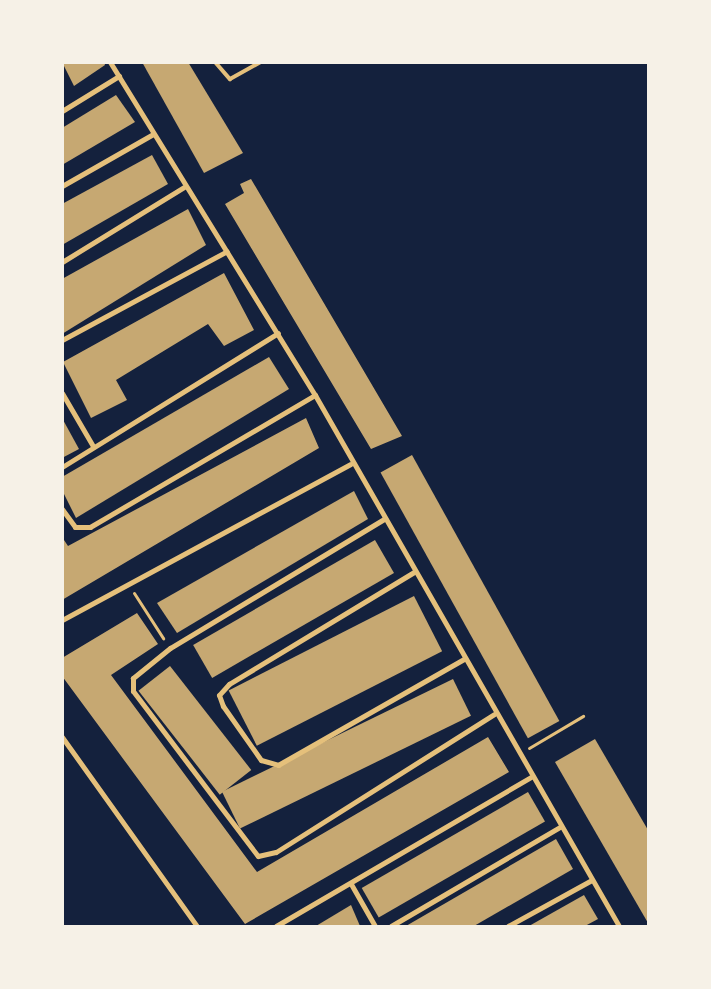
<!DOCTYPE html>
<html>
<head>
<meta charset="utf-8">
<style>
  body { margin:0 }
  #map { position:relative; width:711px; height:989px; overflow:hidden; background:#14213d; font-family:Karla,sans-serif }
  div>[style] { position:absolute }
  .building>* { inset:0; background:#c6a872; transform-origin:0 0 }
  .path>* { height:3px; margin:-1.5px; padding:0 1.5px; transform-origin:1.5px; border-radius:1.5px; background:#e5c07b }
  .service>* { height:4px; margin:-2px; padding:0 2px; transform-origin:2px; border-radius:2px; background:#e5c07b }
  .minor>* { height:5px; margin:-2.5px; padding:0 2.5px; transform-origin:2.5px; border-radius:2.5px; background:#e5c07b }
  span { translate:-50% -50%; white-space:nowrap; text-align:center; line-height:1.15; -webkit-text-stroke:4px #f6f1e7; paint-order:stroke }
  .frame { position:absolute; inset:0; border:64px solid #f6f1e7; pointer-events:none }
</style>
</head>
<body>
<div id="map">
  <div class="building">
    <div style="clip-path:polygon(62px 62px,104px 62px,105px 65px,74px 86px)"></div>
    <div style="clip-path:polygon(142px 62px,188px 62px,243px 153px,204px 173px)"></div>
    <div style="clip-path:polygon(116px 95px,135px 122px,62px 165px,62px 128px)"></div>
    <div style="clip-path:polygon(152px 155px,168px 184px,62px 245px,62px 204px)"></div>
    <div style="clip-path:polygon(251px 179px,402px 436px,371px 449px,225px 204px,244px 193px,240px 184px)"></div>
    <div style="clip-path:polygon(188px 209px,206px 245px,62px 334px,62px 279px)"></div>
    <div style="clip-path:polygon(224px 273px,254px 330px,224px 346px,208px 324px,116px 380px,127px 400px,91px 418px,63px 362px)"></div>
    <div style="clip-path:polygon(269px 357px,289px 389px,76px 518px,62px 490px,62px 477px)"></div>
    <div style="clip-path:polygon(62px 418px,79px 449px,62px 458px)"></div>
    <div style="clip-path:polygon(306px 418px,319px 448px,62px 600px,62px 537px,68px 546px)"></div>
    <div style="left:412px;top:455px;width:304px;height:36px;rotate:61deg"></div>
    <div style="clip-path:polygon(354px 491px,368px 519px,177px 633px,157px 603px)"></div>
    <div style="left:375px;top:540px;width:38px;height:210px;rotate:60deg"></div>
    <div style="left:414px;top:596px;width:62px;height:208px;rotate:63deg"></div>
    <div style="clip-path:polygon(137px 613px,158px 644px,111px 675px,257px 872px,488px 737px,509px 772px,245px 924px,62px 676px,62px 658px)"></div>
    <div style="left:170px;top:666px;width:132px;height:40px;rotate:52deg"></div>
    <div style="left:453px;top:679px;width:41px;height:257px;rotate:64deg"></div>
    <div style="clip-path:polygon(595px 739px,648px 830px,648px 923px,555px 762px)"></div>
    <div style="left:528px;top:792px;width:34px;height:192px;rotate:60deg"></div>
    <div style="clip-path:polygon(556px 839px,573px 869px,474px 926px,406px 926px)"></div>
    <div style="clip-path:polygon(584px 895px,598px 919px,585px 926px,529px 926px)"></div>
    <div style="clip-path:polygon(351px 905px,360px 926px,316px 926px)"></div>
  </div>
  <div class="path">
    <div style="left:134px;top:593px;width:54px;rotate:57.2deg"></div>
    <div style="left:529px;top:748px;width:63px;rotate:-30.7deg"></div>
  </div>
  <div class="service">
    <div style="left:215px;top:62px;width:23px;rotate:49deg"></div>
    <div style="left:230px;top:79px;width:35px;rotate:-29deg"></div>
  </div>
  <div class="minor">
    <div style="left:110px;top:62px;width:391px;rotate:58.4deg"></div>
    <div style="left:315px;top:395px;width:612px;rotate:60.21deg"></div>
    <div style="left:62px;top:111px;width:67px;rotate:-31.6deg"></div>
    <div style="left:62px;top:186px;width:105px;rotate:-29.7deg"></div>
    <div style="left:62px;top:262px;width:143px;rotate:-31.6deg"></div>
    <div style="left:62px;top:340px;width:187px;rotate:-28.3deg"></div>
    <div style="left:62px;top:393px;width:61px;rotate:59.7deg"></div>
    <div style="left:62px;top:467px;width:254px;rotate:-31.8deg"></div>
    <div style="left:62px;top:509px;width:22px;rotate:54deg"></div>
    <div style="left:75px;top:527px;width:15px"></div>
    <div style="left:90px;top:527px;width:261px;rotate:-30.4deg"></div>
    <div style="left:384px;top:519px;width:250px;rotate:148.9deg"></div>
    <div style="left:170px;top:648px;width:48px;rotate:141deg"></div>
    <div style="left:133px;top:678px;width:13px;rotate:90deg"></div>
    <div style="left:133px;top:691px;width:207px;rotate:52.9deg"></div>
    <div style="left:258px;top:856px;width:18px;rotate:-13deg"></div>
    <div style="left:276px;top:852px;width:258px;rotate:-32.3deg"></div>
    <div style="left:414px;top:572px;width:216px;rotate:148.8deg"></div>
    <div style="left:229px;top:684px;width:15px;rotate:132deg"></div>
    <div style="left:219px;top:695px;width:12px;rotate:70deg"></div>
    <div style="left:223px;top:706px;width:66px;rotate:54.9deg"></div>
    <div style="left:261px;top:760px;width:18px;rotate:16deg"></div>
    <div style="left:278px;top:765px;width:214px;rotate:-29.7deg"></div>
    <div style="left:62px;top:620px;width:328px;rotate:-28.4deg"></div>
    <div style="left:62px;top:737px;width:232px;rotate:54.5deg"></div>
    <div style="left:351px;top:884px;width:48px;rotate:60.3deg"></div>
    <div style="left:276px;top:926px;width:295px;rotate:-30.3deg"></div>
    <div style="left:391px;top:926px;width:196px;rotate:-30.4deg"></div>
    <div style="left:508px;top:926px;width:94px;rotate:-28.8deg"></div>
  </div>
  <div class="frame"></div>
</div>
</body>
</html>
